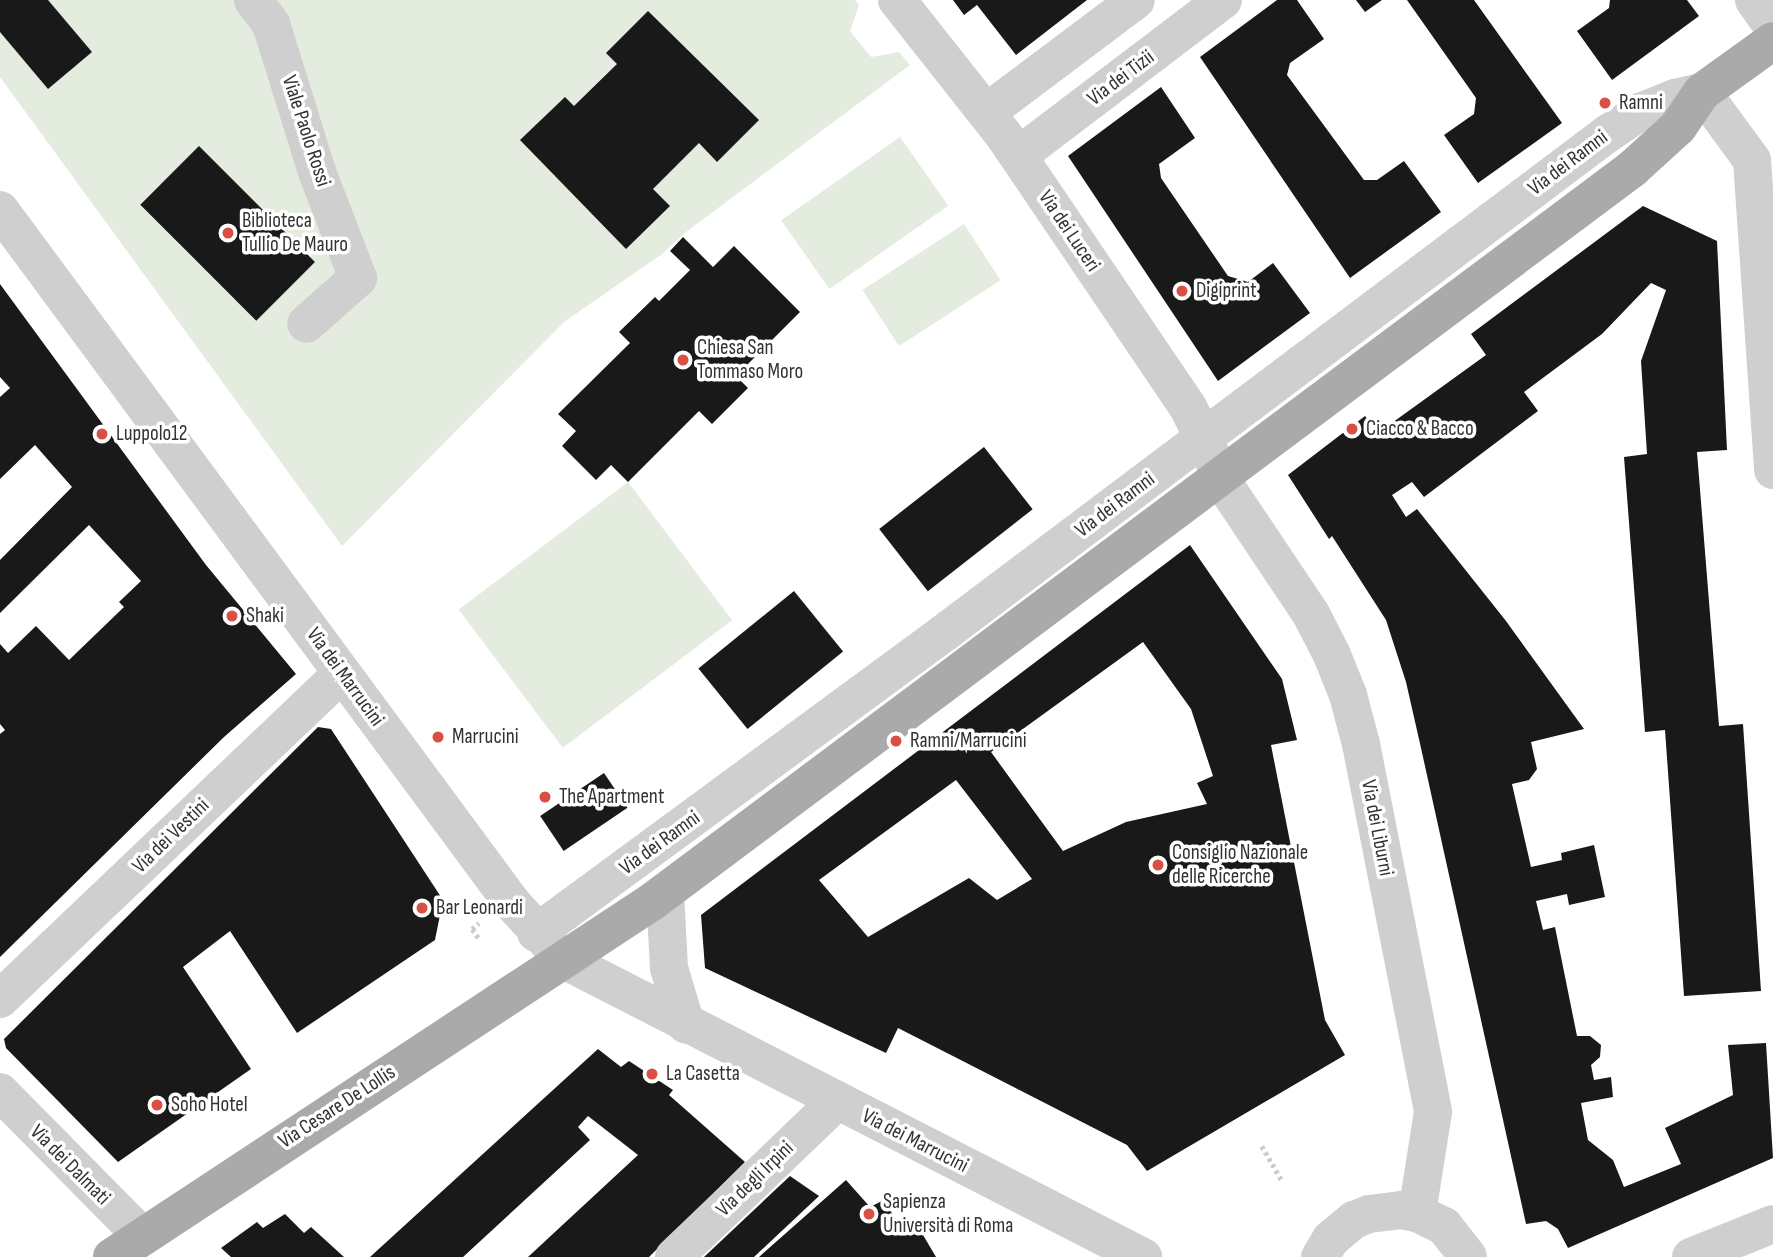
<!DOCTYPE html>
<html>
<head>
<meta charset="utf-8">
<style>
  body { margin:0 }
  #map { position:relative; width:1773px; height:1257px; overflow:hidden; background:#fff; font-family:"Sofia Sans Condensed",sans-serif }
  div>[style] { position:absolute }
  .green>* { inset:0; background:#e4ebdf; transform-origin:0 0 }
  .building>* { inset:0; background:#191919; transform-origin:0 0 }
  .path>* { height:4.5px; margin-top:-2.25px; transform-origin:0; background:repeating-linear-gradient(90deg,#ccc 0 3.5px,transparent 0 7px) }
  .minor>* { height:38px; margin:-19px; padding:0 19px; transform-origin:19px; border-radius:19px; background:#cfcfcf }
  .major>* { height:38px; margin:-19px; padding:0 19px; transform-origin:19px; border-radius:19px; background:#aaa }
  .dots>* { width:19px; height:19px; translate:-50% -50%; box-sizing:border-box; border:4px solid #fff; border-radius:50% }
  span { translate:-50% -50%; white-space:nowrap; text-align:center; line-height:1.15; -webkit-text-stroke:7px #fff; paint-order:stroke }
  .street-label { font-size:21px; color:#323232 }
  .poi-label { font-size:21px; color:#323232 }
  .left { translate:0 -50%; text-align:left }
</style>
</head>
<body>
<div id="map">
  <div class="green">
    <div style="clip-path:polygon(0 0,855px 0,859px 5px,850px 31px,871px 57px,899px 52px,910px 65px,686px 232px,662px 254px,564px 322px,342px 546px,0 77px)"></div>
    <div style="left:900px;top:137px;width:84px;height:145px;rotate:55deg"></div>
    <div style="left:964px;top:224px;width:67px;height:121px;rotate:57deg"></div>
    <div style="left:628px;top:482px;width:173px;height:212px;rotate:53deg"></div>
  </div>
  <div class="building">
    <div style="clip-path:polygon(0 0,48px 0,92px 52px,48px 89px,0 32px)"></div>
    <div style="clip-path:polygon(953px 0,1087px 0,1016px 55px,977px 5px,964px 15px)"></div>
    <div style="clip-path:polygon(1277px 0,1297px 0,1324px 39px,1290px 63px,1287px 75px,1364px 180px,1377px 180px,1404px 161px,1441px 212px,1350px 278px,1200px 57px)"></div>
    <div style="clip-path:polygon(1356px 0,1382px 0,1365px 12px)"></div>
    <div style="clip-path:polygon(1407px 0,1474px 0,1562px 123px,1478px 183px,1444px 135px,1474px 114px,1476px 98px)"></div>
    <div style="clip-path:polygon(1610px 0,1687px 0,1699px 16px,1612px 80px,1577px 31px,1609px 8px)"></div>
    <div style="clip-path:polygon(648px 11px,759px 120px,717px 162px,699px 143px,653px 189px,670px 206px,626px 249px,520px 140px,565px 97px,574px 106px,617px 64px,606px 53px)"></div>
    <div style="clip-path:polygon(1161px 87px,1195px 138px,1159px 164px,1161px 178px,1228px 276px,1248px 282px,1273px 263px,1310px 313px,1218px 381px,1068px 156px)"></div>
    <div style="left:199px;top:146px;width:164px;height:83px;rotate:45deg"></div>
    <div style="clip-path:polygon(1643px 206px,1717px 241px,1727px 450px,1697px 452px,1719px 726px,1743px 724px,1761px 991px,1684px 996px,1665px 730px,1645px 732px,1624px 457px,1647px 454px,1641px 361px,1666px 290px,1651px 283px,1602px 334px,1524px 392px,1538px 411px,1424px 497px,1412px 482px,1392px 495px,1406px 517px,1417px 509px,1506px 621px,1584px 729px,1531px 742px,1537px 769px,1529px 780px,1512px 784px,1531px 867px,1562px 860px,1561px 853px,1594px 845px,1605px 897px,1569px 905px,1567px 894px,1536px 901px,1543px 930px,1555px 927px,1577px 1036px,1590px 1036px,1601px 1045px,1600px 1057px,1591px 1065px,1594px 1080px,1611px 1077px,1613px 1097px,1581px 1103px,1588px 1140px,1613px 1160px,1624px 1187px,1681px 1164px,1665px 1128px,1733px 1095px,1728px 1045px,1766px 1043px,1773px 1158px,1568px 1248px,1558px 1229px,1546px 1221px,1526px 1224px,1421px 748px,1406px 682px,1386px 620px,1332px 536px,1329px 539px,1288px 475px,1365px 416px,1378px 433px,1486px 355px,1471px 334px)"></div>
    <div style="clip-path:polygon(683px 237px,713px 267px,734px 246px,800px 312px,736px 376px,748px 388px,712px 424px,699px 411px,628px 482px,611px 465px,596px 480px,562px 446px,576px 431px,558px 414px,630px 343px,619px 332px,655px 297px,659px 301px,690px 270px,670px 251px)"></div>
    <div style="clip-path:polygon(0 284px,206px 565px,296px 674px,224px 737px,0 957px,0 734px,5px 730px,0 724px,0 644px,8px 653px,36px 626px,69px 660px,124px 607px,119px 602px,141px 581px,89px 525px,0 613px,0 560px,72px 487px,35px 445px,0 479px,0 397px,10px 388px,0 377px)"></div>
    <div style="left:984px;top:447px;width:79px;height:133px;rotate:52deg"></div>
    <div style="clip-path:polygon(evenodd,1190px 545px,1282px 679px,1297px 740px,1271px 745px,1325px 1020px,1345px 1055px,1147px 1171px,1127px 1145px,898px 1028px,886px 1053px,705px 968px,701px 915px,1190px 545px,1143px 642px,1191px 709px,1213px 776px,1197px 783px,1207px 804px,1126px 822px,1063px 851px,991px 752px,1143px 642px,1190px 545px,956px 780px,1032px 879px,997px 900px,969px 878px,868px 937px,819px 880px,956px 780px)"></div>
    <div style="left:794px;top:591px;width:78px;height:123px;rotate:51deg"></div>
    <div style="clip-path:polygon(318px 727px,331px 729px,443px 900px,435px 940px,297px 1033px,230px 931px,183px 967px,251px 1069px,118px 1162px,6px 1048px,4px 1039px)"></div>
    <div style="left:604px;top:773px;width:42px;height:77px;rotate:56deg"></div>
    <div style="clip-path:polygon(598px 1049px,621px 1067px,629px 1061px,673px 1090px,669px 1095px,745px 1162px,649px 1257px,528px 1257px,638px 1155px,588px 1116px,578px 1127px,590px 1140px,463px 1257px,370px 1257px)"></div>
    <div style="clip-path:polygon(790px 1176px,819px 1196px,754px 1257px,704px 1257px)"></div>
    <div style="clip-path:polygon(846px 1180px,870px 1207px,884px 1200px,900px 1227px,913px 1218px,936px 1257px,759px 1257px)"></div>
    <div style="clip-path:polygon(285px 1214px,304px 1233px,311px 1227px,344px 1257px,231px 1257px,221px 1248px,257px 1222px,263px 1228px)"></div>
  </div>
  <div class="path">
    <div style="left:478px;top:938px;width:11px;rotate:-124deg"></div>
    <div style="left:472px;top:929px;width:9px;rotate:-41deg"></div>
    <div style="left:1262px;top:1146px;width:39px;rotate:60deg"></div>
  </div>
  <div class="minor">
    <div style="left:253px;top:0;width:30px;rotate:53deg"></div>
    <div style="left:271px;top:24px;width:155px;rotate:72.7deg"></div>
    <div style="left:317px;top:172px;width:114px;rotate:68.9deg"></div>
    <div style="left:358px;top:278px;width:69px;rotate:138.5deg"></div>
    <div style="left:897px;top:0;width:171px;rotate:51.7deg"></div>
    <div style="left:1003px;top:134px;width:330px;rotate:55.9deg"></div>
    <div style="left:1188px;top:407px;width:92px;rotate:64.3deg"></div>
    <div style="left:1228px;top:490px;width:149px;rotate:56.2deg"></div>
    <div style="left:1311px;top:614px;width:46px;rotate:62.9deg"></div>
    <div style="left:1332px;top:655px;width:43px;rotate:68.2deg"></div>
    <div style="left:1348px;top:695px;width:51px;rotate:75.1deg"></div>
    <div style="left:1361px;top:744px;width:375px;rotate:78.9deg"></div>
    <div style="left:1433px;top:1112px;width:102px;rotate:99deg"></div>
    <div style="left:1754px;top:0;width:33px;rotate:55deg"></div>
    <div style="left:987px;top:112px;width:186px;rotate:-36.9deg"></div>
    <div style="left:1019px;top:155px;width:256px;rotate:-37.2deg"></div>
    <div style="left:0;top:210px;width:862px;rotate:53.54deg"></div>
    <div style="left:512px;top:903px;width:77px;rotate:47.6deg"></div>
    <div style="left:564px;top:960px;width:651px;rotate:27.16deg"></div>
    <div style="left:665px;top:892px;width:76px;rotate:87deg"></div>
    <div style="left:669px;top:968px;width:59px;rotate:73.4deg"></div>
    <div style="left:536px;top:933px;width:506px;rotate:-36.33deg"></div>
    <div style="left:944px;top:633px;width:830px;rotate:-36.97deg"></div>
    <div style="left:1607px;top:134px;width:40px;rotate:-34deg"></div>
    <div style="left:1640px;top:112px;width:38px;rotate:-22deg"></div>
    <div style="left:1675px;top:98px;width:28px;rotate:-13deg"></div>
    <div style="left:1702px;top:92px;width:84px;rotate:53.7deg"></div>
    <div style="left:1752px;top:160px;width:311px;rotate:86.1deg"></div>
    <div style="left:0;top:999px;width:472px;rotate:-43.6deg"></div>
    <div style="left:0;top:1092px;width:202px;rotate:45.4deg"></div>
    <div style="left:674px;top:1257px;width:226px;rotate:-43.7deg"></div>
    <div style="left:1320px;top:1257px;width:21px;rotate:-59deg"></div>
    <div style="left:1331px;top:1239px;width:30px;rotate:-40deg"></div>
    <div style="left:1354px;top:1220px;width:16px;rotate:-22deg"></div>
    <div style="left:1369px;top:1214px;width:32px;rotate:-7deg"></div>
    <div style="left:1401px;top:1210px;width:16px;rotate:11deg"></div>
    <div style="left:1417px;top:1213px;width:30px;rotate:26deg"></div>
    <div style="left:1444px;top:1226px;width:39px;rotate:52deg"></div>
    <div style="left:1691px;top:1257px;width:88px;rotate:-21.9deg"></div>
  </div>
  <div class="major">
    <div style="left:112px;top:1257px;width:648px;rotate:-33.35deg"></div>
    <div style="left:653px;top:901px;width:1224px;rotate:-36.79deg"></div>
    <div style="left:1633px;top:168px;width:61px;rotate:-42.3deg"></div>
    <div style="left:1678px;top:127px;width:42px;rotate:-55.6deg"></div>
    <div style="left:1702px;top:92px;width:87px;rotate:-35.7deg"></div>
  </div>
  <div class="dots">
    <div style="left:1605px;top:103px;background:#d94f44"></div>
    <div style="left:228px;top:233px;background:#d94f44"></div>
    <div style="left:1182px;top:291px;background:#d94f44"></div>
    <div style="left:683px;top:360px;background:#d94f44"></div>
    <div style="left:1352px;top:429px;background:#d94f44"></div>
    <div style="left:102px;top:434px;background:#d94f44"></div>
    <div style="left:232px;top:616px;background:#d94f44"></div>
    <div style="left:438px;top:737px;background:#d94f44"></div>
    <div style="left:896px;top:741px;background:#d94f44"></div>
    <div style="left:545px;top:797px;background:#d94f44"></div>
    <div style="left:1158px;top:865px;background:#d94f44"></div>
    <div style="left:422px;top:908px;background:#d94f44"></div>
    <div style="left:652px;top:1074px;background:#d94f44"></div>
    <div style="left:157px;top:1105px;background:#d94f44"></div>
    <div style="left:869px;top:1214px;background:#d94f44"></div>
  </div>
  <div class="street-label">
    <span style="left:1121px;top:78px;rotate:-37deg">Via dei Tizii</span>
    <span style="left:306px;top:131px;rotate:72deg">Viale Paolo Rossi</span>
    <span style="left:1568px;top:163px;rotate:-37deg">Via dei Ramni</span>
    <span style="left:1069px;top:231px;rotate:56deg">Via dei Luceri</span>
    <span style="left:1115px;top:505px;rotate:-37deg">Via dei Ramni</span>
    <span style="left:345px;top:677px;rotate:54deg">Via dei Marrucini</span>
    <span style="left:1377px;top:828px;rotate:79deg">Via dei Liburni</span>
    <span style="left:171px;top:836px;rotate:-44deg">Via dei Vestini</span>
    <span style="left:660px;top:843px;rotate:-36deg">Via dei Ramni</span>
    <span style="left:337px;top:1107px;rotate:-33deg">Via Cesare De Lollis</span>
    <span style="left:915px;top:1141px;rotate:27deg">Via dei Marrucini</span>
    <span style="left:70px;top:1165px;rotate:45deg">Via dei Dalmati</span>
    <span style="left:755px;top:1179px;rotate:-44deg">Via degli Irpini</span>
  </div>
  <div class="poi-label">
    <span class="left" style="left:1619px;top:103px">Ramni</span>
    <span class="left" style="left:242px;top:233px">Biblioteca<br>Tullio De Mauro</span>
    <span class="left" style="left:1196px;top:291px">Digiprint</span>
    <span class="left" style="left:697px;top:360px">Chiesa San<br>Tommaso Moro</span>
    <span class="left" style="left:1366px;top:429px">Ciacco &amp; Bacco</span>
    <span class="left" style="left:116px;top:434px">Luppolo12</span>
    <span class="left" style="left:246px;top:616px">Shaki</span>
    <span class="left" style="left:452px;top:737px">Marrucini</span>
    <span class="left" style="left:910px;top:741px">Ramni/Marrucini</span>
    <span class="left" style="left:559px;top:797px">The Apartment</span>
    <span class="left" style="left:1172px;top:865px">Consiglio Nazionale<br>delle Ricerche</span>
    <span class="left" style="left:436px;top:908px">Bar Leonardi</span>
    <span class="left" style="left:666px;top:1074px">La Casetta</span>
    <span class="left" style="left:171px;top:1105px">Soho Hotel</span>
    <span class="left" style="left:883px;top:1214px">Sapienza<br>Università di Roma</span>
  </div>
</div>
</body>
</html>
